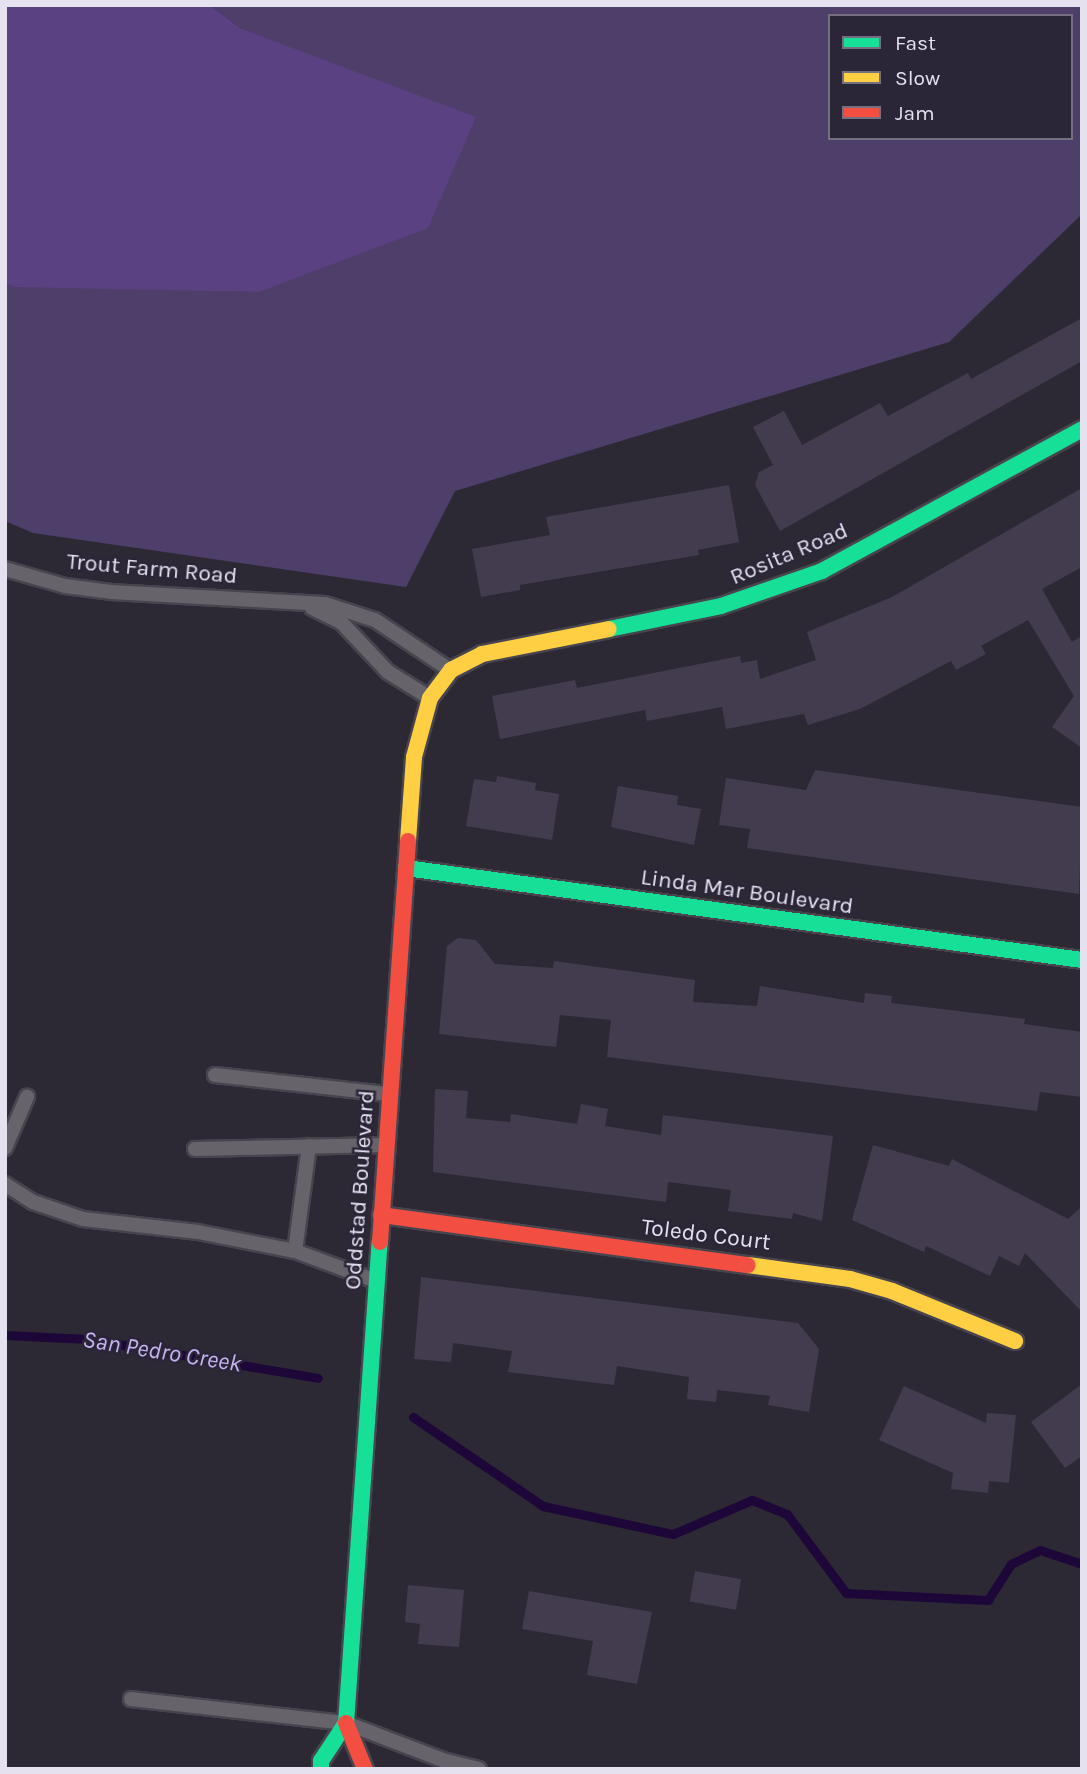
<!DOCTYPE html>
<html>
<head>
<meta charset="utf-8">
<style>
  body { margin:0 }
  #map { position:relative; width:1087px; height:1774px; overflow:hidden; background:#2c2934; font-family:Karla,sans-serif }
  div>[style] { position:absolute }
  .green>* { inset:0; background:#4e3f6a }
  .forest>* { inset:0; background:#594182 }
  .stream>* { height:9px; margin:-4.5px; padding:0 4.5px; transform-origin:4.5px; border-radius:4.5px; background:#1d0738 }
  .building>* { inset:0; background:#433c4e; transform-origin:0 0 }
  .roads { filter:drop-shadow(2px 0 #47444d) drop-shadow(-2px 0 #47444d) drop-shadow(0 2px #47444d) drop-shadow(0 -2px #47444d) }
  .lane>* { height:14px; margin:-7px; padding:0 7px; transform-origin:7px; border-radius:7px; background:#66636b }
  .fast>* { height:16px; margin:-8px; padding:0 8px; transform-origin:8px; border-radius:8px; background:#16e098 }
  .slow>* { height:16px; margin:-8px; padding:0 8px; transform-origin:8px; border-radius:8px; background:#ffcf43 }
  .jam>* { height:16px; margin:-8px; padding:0 8px; transform-origin:8px; border-radius:8px; background:#f24e42 }
  span { translate:-50% -50%; white-space:nowrap; text-align:center; line-height:1.15; -webkit-text-stroke:5px #2b2538; paint-order:stroke }
  .street-label { font-size:23px; color:#e5e1ee }
  .water-label { font-size:24px; color:#c6b3f0; font-style:italic }
  .frame { position:absolute; inset:0; border:7px solid #e5e1ee; pointer-events:none }
  .legend { position:absolute; left:828px; top:14px; width:245px; height:126px; box-sizing:border-box; background:#2b2538; border:2px solid #757081; margin:0; padding:9px 12px; list-style:none; font-size:21px; color:#e5e1ee }
  .legend li { display:flex; align-items:center; gap:14px; height:35px }
  .legend b { width:35px; border:2px solid #757081 }
</style>
</head>
<body>
<div id="map">
  <div class="green">
    <div style="clip-path:polygon(evenodd,210px 5px,1082px 5px,1082px 214px,949px 342px,455px 491px,406px 587px,33px 533px,5px 521px,5px 283px,259px 292px,242px 29px,210px 5px,830px 16px,1071px 16px,1071px 138px,830px 138px,830px 16px)"></div>
  </div>
  <div class="forest">
    <div style="clip-path:polygon(5px 5px,210px 5px,242px 29px,476px 117px,428px 228px,259px 292px,15px 287px,5px 283px)"></div>
  </div>
  <div class="stream">
    <div style="left:5px;top:1335px;width:83px;rotate:2.8deg"></div>
    <div style="left:88px;top:1339px;width:233px;rotate:9.6deg"></div>
    <div style="left:413px;top:1417px;width:158px;rotate:34.4deg"></div>
    <div style="left:543px;top:1506px;width:133px;rotate:12.2deg"></div>
    <div style="left:673px;top:1534px;width:86px;rotate:-23.3deg"></div>
    <div style="left:752px;top:1500px;width:38px;rotate:22deg"></div>
    <div style="left:787px;top:1514px;width:99px;rotate:53.2deg"></div>
    <div style="left:846px;top:1593px;width:142px;rotate:2.8deg"></div>
    <div style="left:988px;top:1600px;width:43px;rotate:-57.4deg"></div>
    <div style="left:1011px;top:1564px;width:32px;rotate:-26deg"></div>
    <div style="left:1040px;top:1550px;width:44px;rotate:18.4deg"></div>
  </div>
  <div class="building">
    <div style="clip-path:polygon(1082px 318px,1082px 361px,780px 531px,755px 485px,759px 472px,773px 465px,753px 427px,784px 411px,802px 445px,880px 403px,888px 416px,968px 373px,971px 379px)"></div>
    <div style="clip-path:polygon(729px 485px,739px 542px,698px 550px,699px 555px,520px 585px,520px 590px,481px 597px,472px 549px,550px 535px,546px 517px)"></div>
    <div style="clip-path:polygon(1082px 488px,1082px 567px,1042px 589px,1072px 642px,1082px 636px,1082px 748px,1052px 727px,1074px 696px,1028px 620px,981px 646px,986px 654px,956px 670px,951px 661px,860px 709px,808px 725px,804px 714px,726px 729px,722px 707px,647px 721px,645px 710px,500px 739px,492px 696px,575px 680px,577px 688px,740px 656px,741px 663px,757px 660px,760px 679px,816px 660px,807px 632px,892px 597px)"></div>
    <div style="clip-path:polygon(815px 770px,1082px 807px,1079px 894px,747px 848px,750px 829px,719px 825px,726px 778px,806px 790px)"></div>
    <div style="clip-path:polygon(497px 776px,536px 783px,535px 790px,559px 794px,552px 840px,466px 826px,474px 779px,496px 782px)"></div>
    <div style="clip-path:polygon(618px 786px,678px 796px,677px 805px,701px 809px,694px 845px,611px 827px)"></div>
    <div style="clip-path:polygon(458px 938px,476px 940px,495px 964px,553px 968px,554px 961px,695px 980px,693px 1002px,757px 1006px,760px 986px,864px 1003px,865px 993px,892px 996px,891px 1003px,1025px 1019px,1024px 1024px,1082px 1032px,1082px 1097px,1040px 1092px,1037px 1111px,607px 1057px,611px 1020px,560px 1015px,556px 1047px,439px 1034px,447px 946px)"></div>
    <div style="clip-path:polygon(435px 1089px,468px 1091px,466px 1118px,510px 1122px,511px 1114px,577px 1124px,581px 1104px,608px 1109px,605px 1126px,661px 1135px,663px 1115px,833px 1136px,822px 1221px,793px 1213px,792px 1219px,728px 1211px,731px 1190px,668px 1182px,666px 1202px,433px 1172px)"></div>
    <div style="clip-path:polygon(873px 1145px,949px 1166px,952px 1159px,1068px 1219px,1082px 1206px,1082px 1312px,1025px 1253px,1019px 1266px,999px 1256px,990px 1276px,926px 1246px,924px 1252px,852px 1220px)"></div>
    <div style="clip-path:polygon(421px 1277px,798px 1323px,819px 1349px,809px 1412px,768px 1405px,770px 1396px,717px 1390px,716px 1402px,687px 1399px,689px 1377px,617px 1366px,614px 1385px,508px 1372px,512px 1351px,453px 1343px,451px 1362px,414px 1359px)"></div>
    <div style="clip-path:polygon(1082px 1384px,1082px 1456px,1065px 1468px,1031px 1422px)"></div>
    <div style="clip-path:polygon(904px 1386px,986px 1423px,987px 1413px,1016px 1415px,1009px 1483px,989px 1481px,988px 1493px,951px 1489px,953px 1473px,879px 1440px)"></div>
    <div style="left:695px;top:1571px;width:47px;height:31px;rotate:10deg"></div>
    <div style="clip-path:polygon(408px 1585px,464px 1590px,459px 1647px,418px 1644px,420px 1624px,405px 1622px)"></div>
    <div style="clip-path:polygon(529px 1591px,652px 1612px,637px 1684px,587px 1675px,593px 1641px,522px 1629px)"></div>
  </div>
  <div class="roads">
    <div class="lane">
      <div style="left:5px;top:569px;width:62px;rotate:15.8deg"></div>
      <div style="left:65px;top:586px;width:46px;rotate:7.4deg"></div>
      <div style="left:111px;top:592px;width:214px;rotate:3.2deg"></div>
      <div style="left:325px;top:604px;width:52px;rotate:17.7deg"></div>
      <div style="left:375px;top:620px;width:90px;rotate:33.7deg"></div>
      <div style="left:312px;top:608px;width:32px;rotate:26deg"></div>
      <div style="left:341px;top:622px;width:69px;rotate:46.8deg"></div>
      <div style="left:388px;top:672px;width:49px;rotate:31.8deg"></div>
      <div style="left:215px;top:1075px;width:174px;rotate:6.3deg"></div>
      <div style="left:5px;top:1148px;width:56px;rotate:-66.7deg"></div>
      <div style="left:195px;top:1149px;width:191px;rotate:-1.2deg"></div>
      <div style="left:5px;top:1184px;width:33px;rotate:33deg"></div>
      <div style="left:33px;top:1202px;width:53px;rotate:18.8deg"></div>
      <div style="left:83px;top:1219px;width:116px;rotate:6.4deg"></div>
      <div style="left:198px;top:1232px;width:99px;rotate:11.1deg"></div>
      <div style="left:295px;top:1251px;width:86px;rotate:20.3deg"></div>
      <div style="left:295px;top:1251px;width:106px;rotate:-82.4deg"></div>
      <div style="left:131px;top:1699px;width:216px;rotate:6.4deg"></div>
      <div style="left:346px;top:1723px;width:104px;rotate:20.9deg"></div>
      <div style="left:443px;top:1760px;width:37px;rotate:14deg"></div>
    </div>
    <div class="fast">
      <div style="left:609px;top:629px;width:114px;rotate:-11.6deg"></div>
      <div style="left:721px;top:606px;width:107px;rotate:-19.1deg"></div>
      <div style="left:822px;top:571px;width:296px;rotate:-28.6deg"></div>
      <div style="left:406px;top:868px;width:682px;rotate:7.75deg"></div>
      <div style="left:321px;top:1769px;width:8px;rotate:-90deg"></div>
      <div style="left:321px;top:1761px;width:45px;rotate:-56.7deg"></div>
      <div style="left:346px;top:1723px;width:482px;rotate:-86deg"></div>
    </div>
    <div class="slow">
      <div style="left:408px;top:841px;width:84px;rotate:-85.9deg"></div>
      <div style="left:414px;top:757px;width:61px;rotate:-74.8deg"></div>
      <div style="left:430px;top:698px;width:35px;rotate:-53deg"></div>
      <div style="left:451px;top:670px;width:35px;rotate:-27deg"></div>
      <div style="left:482px;top:654px;width:129px;rotate:-11.1deg"></div>
      <div style="left:748px;top:1265px;width:103px;rotate:7.8deg"></div>
      <div style="left:850px;top:1279px;width:44px;rotate:15.9deg"></div>
      <div style="left:892px;top:1291px;width:133px;rotate:22.1deg"></div>
    </div>
    <div class="jam">
      <div style="left:381px;top:1215px;width:370px;rotate:7.8deg"></div>
      <div style="left:380px;top:1242px;width:402px;rotate:-86deg"></div>
      <div style="left:346px;top:1723px;width:50px;rotate:67.6deg"></div>
    </div>
  </div>
  <div class="street-label">
    <span style="left:789px;top:554px;rotate:-23deg">Rosita Road</span>
    <span style="left:152px;top:569px;rotate:5deg">Trout Farm Road</span>
    <span style="left:747px;top:892px;rotate:8deg">Linda Mar Boulevard</span>
    <span style="left:360px;top:1190px;rotate:-86deg">Oddstad Boulevard</span>
    <span style="left:706px;top:1235px;rotate:7deg">Toledo Court</span>
  </div>
  <div class="water-label">
    <span style="left:162px;top:1352px;rotate:9deg">San Pedro Creek</span>
  </div>
  <div class="frame"></div>
  <ul class="legend">
  <li><b style="height:9px;background:#16e098"></b>Fast</li>
  <li><b style="height:9px;background:#ffcf43"></b>Slow</li>
  <li><b style="height:9px;background:#f24e42"></b>Jam</li>
  </ul>
</div>
</body>
</html>
